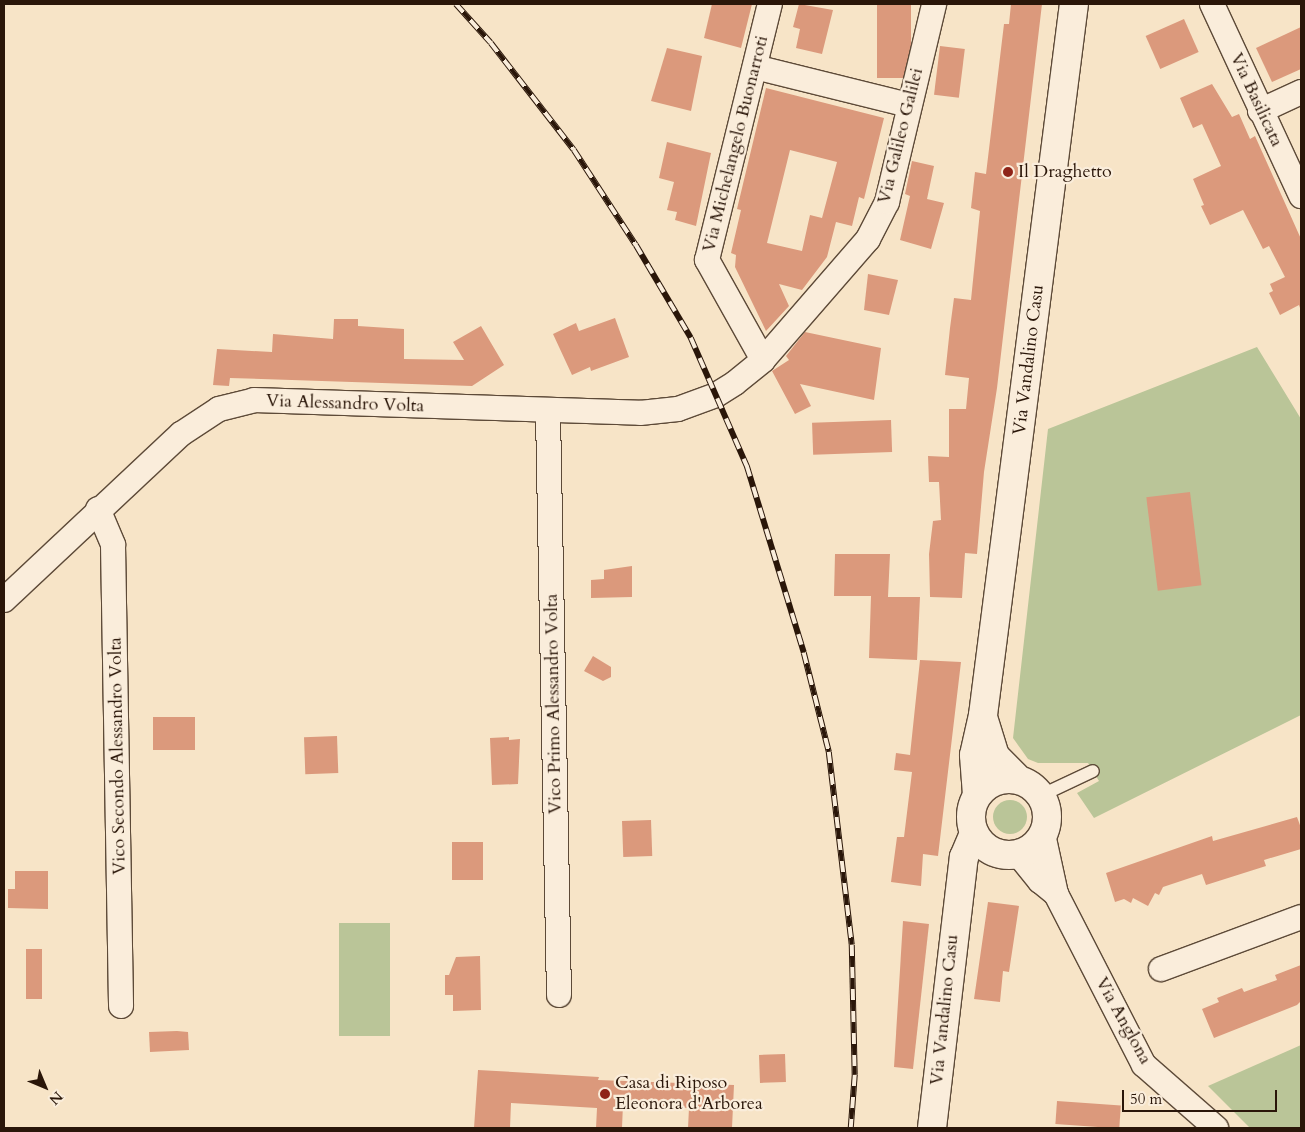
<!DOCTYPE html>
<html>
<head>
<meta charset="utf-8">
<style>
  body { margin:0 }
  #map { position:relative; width:1305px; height:1132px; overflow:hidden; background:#f7e4c7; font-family:Cardo,serif }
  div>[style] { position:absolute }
  .green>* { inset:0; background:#bac598; transform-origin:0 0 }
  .round { border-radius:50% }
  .building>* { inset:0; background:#db997c; transform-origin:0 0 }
  .roads { filter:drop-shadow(1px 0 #5d4a38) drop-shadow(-1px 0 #5d4a38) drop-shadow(0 1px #5d4a38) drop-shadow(0 -1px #5d4a38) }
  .lane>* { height:12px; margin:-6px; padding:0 6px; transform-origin:6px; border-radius:6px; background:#faeddb }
  .street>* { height:24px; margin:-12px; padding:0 12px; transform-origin:12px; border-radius:12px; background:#faeddb }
  .secondary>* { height:28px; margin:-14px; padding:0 14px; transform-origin:14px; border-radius:14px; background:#faeddb }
  .secondary>.ring { margin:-14px; padding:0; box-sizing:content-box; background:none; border:28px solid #faeddb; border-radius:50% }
  .rail>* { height:5.5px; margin-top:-2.75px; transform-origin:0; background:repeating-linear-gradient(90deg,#faeddb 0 11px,#2a1609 0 22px); box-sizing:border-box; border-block:1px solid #2a1609 }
  .dots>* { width:14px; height:14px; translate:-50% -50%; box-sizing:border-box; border:2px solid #faeddb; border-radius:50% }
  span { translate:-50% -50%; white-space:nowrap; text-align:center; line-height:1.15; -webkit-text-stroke:4.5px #faeddb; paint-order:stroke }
  .street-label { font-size:18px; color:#2a1609 }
  .poi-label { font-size:18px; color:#2a1609 }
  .left { translate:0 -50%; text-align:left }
  .frame { position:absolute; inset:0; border:5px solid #2a1609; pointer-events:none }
  .north { position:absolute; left:20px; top:1062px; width:50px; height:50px; -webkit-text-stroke:4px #faeddb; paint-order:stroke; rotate:135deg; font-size:14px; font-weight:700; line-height:20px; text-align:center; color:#2a1609 }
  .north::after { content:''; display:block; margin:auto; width:18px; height:22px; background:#2a1609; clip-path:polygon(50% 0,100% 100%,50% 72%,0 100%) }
  .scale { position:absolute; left:1122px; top:1090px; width:155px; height:22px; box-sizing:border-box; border:2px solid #2a1609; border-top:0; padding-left:6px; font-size:15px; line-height:18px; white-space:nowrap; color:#2a1609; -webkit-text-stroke:4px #faeddb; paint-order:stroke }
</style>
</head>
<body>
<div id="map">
  <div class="green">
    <div style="clip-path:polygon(1257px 347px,1301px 419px,1301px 715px,1094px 818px,1077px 793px,1099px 781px,1088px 763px,1038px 763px,1028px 759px,1013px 738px,1048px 429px)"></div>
    <div class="round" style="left:993px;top:800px;width:34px;height:34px"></div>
    <div style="left:390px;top:923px;width:113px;height:51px;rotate:90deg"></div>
    <div style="clip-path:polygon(1301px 1045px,1301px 1128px,1250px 1128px,1208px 1086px)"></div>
  </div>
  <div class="building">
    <div style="clip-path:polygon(712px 4px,752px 4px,741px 48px,704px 38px)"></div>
    <div style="clip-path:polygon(799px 4px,833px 10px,822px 54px,796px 48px,800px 29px,793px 27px)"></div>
    <div style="left:877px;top:4px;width:34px;height:74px"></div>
    <div style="clip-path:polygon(1011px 4px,1042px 4px,997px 388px,984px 472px,977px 554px,965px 553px,962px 598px,930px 597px,929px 554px,933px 521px,941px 520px,939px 482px,929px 482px,928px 456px,949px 457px,949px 409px,966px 409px,969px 378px,945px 375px,950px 328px,954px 298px,971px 300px,980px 211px,971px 208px,975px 172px,986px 174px,1004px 24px,1009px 24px)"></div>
    <div style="left:1184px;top:19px;width:36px;height:42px;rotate:66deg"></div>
    <div style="clip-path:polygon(1301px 27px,1301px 69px,1272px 82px,1256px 48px)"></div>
    <div style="left:940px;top:46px;width:25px;height:49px;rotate:7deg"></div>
    <div style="clip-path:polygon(667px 48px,702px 56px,691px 111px,651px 101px)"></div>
    <div style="clip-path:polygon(1212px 84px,1232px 117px,1239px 114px,1250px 139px,1255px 136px,1301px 239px,1301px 311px,1299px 305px,1280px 315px,1269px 293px,1273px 291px,1270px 284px,1285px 277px,1269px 246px,1263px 249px,1243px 210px,1210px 225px,1201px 206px,1204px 205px,1193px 179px,1221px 166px,1202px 124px,1193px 128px,1180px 98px)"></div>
    <div style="clip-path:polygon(evenodd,766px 88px,884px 118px,864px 199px,859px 197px,852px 226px,836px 222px,827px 257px,802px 290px,779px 284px,789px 306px,766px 331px,735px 267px,736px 255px,731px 253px,741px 210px,737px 209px,766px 88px,790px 150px,837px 162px,822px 218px,810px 215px,802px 251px,767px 243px,790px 150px)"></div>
    <div style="clip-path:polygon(667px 142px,711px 153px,696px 226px,675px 220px,677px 212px,667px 210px,674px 182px,659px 178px)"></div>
    <div style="clip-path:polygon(912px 161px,934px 166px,927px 199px,944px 203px,931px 249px,900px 240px,910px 196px,905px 194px)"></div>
    <div style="clip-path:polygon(868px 274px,898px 280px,889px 315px,864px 310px)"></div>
    <div style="clip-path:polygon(615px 318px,629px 357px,591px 371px,590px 367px,572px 375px,553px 334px,576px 323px,579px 331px)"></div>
    <div style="clip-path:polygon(334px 319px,358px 319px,358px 326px,404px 329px,404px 359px,464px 360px,453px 342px,481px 326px,504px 365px,472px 386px,230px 378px,229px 386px,213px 385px,217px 349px,272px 352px,273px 334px,333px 339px)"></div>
    <div style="clip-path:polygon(805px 332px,881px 348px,874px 400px,800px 384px,811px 406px,795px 414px,772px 371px,789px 360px,786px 356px)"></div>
    <div style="left:891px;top:420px;width:32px;height:79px;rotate:88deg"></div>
    <div style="left:1190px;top:492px;width:94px;height:44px;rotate:83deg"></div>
    <div style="clip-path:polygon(835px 554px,890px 554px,888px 597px,920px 597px,917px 660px,869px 658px,871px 596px,834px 596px)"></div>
    <div style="clip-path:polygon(632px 566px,632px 597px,591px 598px,591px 580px,604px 579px,604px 570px)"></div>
    <div style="clip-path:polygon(593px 656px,611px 667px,611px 677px,603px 681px,584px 671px)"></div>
    <div style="clip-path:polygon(920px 660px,961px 662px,938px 856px,923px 854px,921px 886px,891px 882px,897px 837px,904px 837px,912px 772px,894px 770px,896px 753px,910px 755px)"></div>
    <div style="left:195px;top:717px;width:33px;height:42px;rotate:90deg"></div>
    <div style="left:337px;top:736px;width:37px;height:33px;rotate:88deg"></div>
    <div style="clip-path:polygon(509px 737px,509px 740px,520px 739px,518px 784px,492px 785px,490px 738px)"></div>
    <div style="clip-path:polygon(1297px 817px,1301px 828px,1301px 849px,1264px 860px,1266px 866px,1206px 885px,1202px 874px,1163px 887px,1159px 895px,1155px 893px,1148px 906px,1133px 898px,1131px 903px,1124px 899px,1115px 902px,1106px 873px,1212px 836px,1213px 841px)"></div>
    <div style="left:651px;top:820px;width:36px;height:29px;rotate:88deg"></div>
    <div style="left:452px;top:842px;width:31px;height:38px"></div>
    <div style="clip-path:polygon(15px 871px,48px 871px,48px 909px,8px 908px,8px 889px,15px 889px)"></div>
    <div style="clip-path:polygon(988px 902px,1019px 906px,1009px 972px,1003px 971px,1000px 1002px,974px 999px)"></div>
    <div style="clip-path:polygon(903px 921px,929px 924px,913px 1069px,894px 1067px)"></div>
    <div style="left:26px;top:949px;width:16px;height:50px"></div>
    <div style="clip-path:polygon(480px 956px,481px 1010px,453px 1011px,453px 995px,445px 995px,445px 975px,449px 975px,456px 957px)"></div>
    <div style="clip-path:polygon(1301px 965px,1301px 1001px,1297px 1005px,1214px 1038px,1202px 1009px,1219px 1002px,1217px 998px,1242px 988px,1244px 992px,1277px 980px,1275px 975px)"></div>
    <div style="clip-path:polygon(177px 1031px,188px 1032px,189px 1050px,150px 1052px,149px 1032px)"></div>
    <div style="left:785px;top:1054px;width:28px;height:26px;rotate:88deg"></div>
    <div style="clip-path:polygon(478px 1070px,599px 1077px,598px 1080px,734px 1085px,732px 1128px,688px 1128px,689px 1108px,623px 1104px,622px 1128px,596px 1128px,597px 1108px,511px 1103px,510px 1128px,474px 1128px)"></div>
    <div style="left:1057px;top:1101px;width:64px;height:23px;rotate:4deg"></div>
  </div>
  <div class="roads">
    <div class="lane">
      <div style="left:1042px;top:795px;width:56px;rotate:-25.2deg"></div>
    </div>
    <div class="street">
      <div style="left:1212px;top:4px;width:212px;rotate:65.1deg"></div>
      <div style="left:755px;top:67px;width:159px;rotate:13.9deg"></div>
      <div style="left:1260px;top:111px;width:45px;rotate:-24.9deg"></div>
      <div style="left:763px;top:360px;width:115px;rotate:-119.2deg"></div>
      <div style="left:707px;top:260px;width:264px;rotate:-76.2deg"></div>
      <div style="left:548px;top:413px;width:582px;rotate:88.92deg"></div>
      <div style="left:98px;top:509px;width:39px;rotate:67deg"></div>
      <div style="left:113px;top:545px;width:461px;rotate:89deg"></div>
      <div style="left:4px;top:600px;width:243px;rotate:-43.2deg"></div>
      <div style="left:181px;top:434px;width:45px;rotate:-33.3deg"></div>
      <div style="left:219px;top:409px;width:36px;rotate:-14deg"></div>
      <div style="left:254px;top:400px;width:386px;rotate:1.9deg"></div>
      <div style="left:640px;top:413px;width:38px;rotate:-6deg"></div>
      <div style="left:678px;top:409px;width:40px;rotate:-20.2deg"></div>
      <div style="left:716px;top:395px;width:22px;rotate:-32deg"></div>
      <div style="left:735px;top:383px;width:36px;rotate:-39deg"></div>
      <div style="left:763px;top:360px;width:160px;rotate:-49deg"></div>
      <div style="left:868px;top:239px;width:42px;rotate:-62.8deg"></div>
      <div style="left:887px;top:202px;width:204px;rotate:-76.6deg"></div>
      <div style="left:1043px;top:834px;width:61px;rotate:77.8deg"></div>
      <div style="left:1056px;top:894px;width:192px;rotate:62.8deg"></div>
      <div style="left:1144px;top:1065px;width:96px;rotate:41.2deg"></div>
      <div style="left:1018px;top:854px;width:35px;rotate:51deg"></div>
      <div style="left:1040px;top:881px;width:21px;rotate:39deg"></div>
      <div style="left:1161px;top:969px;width:149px;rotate:-20.4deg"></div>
    </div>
    <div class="secondary">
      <div style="left:983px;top:717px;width:41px;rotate:72.9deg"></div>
      <div style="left:995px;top:756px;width:33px;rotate:45deg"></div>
      <div class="ring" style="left:971px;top:779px;width:48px;height:48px"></div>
      <div style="left:977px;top:795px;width:40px;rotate:-94.3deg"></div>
      <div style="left:974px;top:755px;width:41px;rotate:-77.3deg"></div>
      <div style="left:983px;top:715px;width:717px;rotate:-82.71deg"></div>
      <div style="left:932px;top:1128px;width:273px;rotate:-83.3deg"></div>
      <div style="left:964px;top:857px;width:26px;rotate:-67deg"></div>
    </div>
  </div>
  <div class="rail">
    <div style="left:456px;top:4px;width:52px;rotate:48.1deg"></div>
    <div style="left:491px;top:43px;width:135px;rotate:52.2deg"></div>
    <div style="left:574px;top:150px;width:113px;rotate:56.9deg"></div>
    <div style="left:636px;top:245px;width:108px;rotate:59.4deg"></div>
    <div style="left:691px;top:338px;width:140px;rotate:66.4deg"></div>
    <div style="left:747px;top:466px;width:195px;rotate:73deg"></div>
    <div style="left:804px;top:653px;width:102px;rotate:75.8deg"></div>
    <div style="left:829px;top:752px;width:194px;rotate:83.2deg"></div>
    <div style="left:852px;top:945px;width:130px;rotate:88.7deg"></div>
    <div style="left:855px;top:1075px;width:53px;rotate:94.3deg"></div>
  </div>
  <div class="dots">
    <div style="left:1008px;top:172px;background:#8f2418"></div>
    <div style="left:605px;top:1094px;background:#8f2418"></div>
  </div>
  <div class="street-label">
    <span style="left:1256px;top:100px;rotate:65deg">Via Basilicata</span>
    <span style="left:901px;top:136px;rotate:-76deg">Via Galileo Galilei</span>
    <span style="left:736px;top:144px;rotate:-76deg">Via Michelangelo Buonarroti</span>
    <span style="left:1029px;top:360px;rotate:-83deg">Via Vandalino Casu</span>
    <span style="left:345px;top:404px;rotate:2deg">Via Alessandro Volta</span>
    <span style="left:554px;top:704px;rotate:-91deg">Vico Primo Alessandro Volta</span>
    <span style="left:118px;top:756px;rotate:-91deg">Vico Secondo Alessandro Volta</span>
    <span style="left:945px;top:1010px;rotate:-84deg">Via Vandalino Casu</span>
    <span style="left:1123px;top:1021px;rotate:61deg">Via Anglona</span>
  </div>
  <div class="poi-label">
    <span class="left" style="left:1018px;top:172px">Il Draghetto</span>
    <span class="left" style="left:615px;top:1094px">Casa di Riposo<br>Eleonora d'Arborea</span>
  </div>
  <div class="frame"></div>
  <div class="north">N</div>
  <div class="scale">50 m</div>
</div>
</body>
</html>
